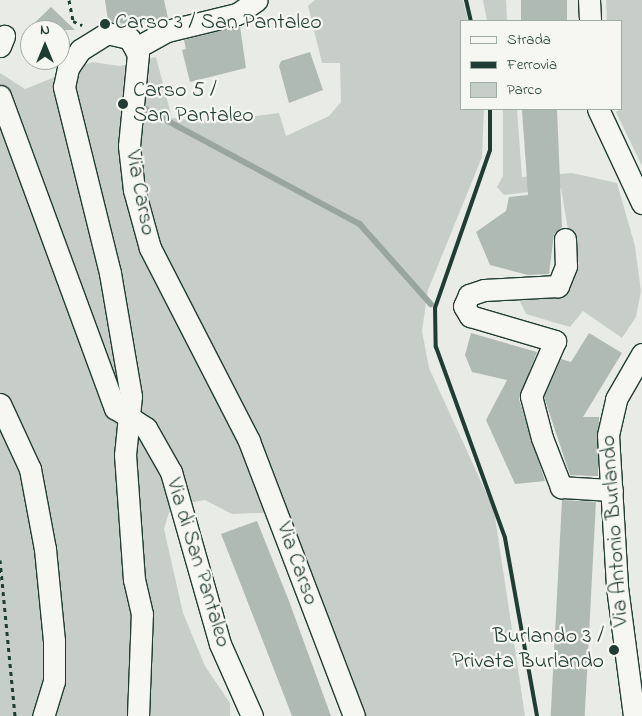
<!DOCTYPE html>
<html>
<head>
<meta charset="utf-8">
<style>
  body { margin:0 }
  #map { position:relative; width:642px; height:716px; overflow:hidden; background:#e9ebe7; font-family:"Indie Flower",sans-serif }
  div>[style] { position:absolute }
  .green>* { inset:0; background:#c7cec9 }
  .stream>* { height:5.5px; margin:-2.75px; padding:0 2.75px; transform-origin:2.75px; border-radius:2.75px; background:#99a6a0 }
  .building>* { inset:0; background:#b0bab5; transform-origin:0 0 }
  .path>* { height:3px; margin-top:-1.5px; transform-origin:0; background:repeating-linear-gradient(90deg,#1f3d34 0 4px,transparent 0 8px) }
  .roads { filter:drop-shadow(1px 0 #1f3d34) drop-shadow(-1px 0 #1f3d34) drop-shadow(0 1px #1f3d34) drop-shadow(0 -1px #1f3d34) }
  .minor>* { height:21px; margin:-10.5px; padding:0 10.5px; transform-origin:10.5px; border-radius:10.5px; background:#f6f6f2 }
  .rail>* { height:4px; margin:-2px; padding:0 2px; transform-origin:2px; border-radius:2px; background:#1f3d34 }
  .dots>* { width:14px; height:14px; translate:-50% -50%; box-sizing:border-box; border:2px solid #f6f6f2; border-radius:50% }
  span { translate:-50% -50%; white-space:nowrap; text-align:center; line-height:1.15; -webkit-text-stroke:4.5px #f6f6f2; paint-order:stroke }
  .poi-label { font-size:22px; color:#1f3d34 }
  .left { translate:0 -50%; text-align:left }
  .right { translate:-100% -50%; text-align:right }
  .street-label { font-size:22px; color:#1f3d34 }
  .legend { position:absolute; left:460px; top:20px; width:162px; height:90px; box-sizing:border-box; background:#f6f6f2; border:1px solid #a0aca6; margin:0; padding:6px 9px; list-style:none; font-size:15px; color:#1f3d34 }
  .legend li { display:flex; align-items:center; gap:10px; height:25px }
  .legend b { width:25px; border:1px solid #a0aca6 }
  .north { position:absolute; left:20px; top:20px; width:50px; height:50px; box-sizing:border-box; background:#f6f6f2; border:1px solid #a0aca6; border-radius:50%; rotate:0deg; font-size:14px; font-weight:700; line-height:20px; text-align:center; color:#1f3d34 }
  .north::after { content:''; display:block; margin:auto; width:18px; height:22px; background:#1f3d34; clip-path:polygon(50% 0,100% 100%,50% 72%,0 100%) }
</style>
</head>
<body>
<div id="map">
  <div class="green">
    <div style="clip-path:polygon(315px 0,463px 0,468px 21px,461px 21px,461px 109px,484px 109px,482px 157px,428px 290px,422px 331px,429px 368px,494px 510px,525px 716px,366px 716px,283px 512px,232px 514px,205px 500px,171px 506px,164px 529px,183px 613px,205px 666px,230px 703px,230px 716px,0 716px,0 73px,25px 89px,92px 62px,120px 66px,156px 57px,172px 118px,212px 122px,279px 113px,286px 136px,329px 116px,341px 102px,340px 63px,322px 63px,308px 6px)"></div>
    <div style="clip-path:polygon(483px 0,506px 0,507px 21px,487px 21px)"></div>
    <div style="clip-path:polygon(606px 0,642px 0,642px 166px,616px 112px,621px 109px,621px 21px,607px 21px)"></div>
    <div style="clip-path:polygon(503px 109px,517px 109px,522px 177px,572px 173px,617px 183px,635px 246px,641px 291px,636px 317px,622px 338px,583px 311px,570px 327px,526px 314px,517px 295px,572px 279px,579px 263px,570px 242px,561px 188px,504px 195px,497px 187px,503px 176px)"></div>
  </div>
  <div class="stream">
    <div style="left:138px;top:105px;width:252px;rotate:28.2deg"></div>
    <div style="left:360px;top:224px;width:107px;rotate:48.4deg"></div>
  </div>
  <div class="building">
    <div style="clip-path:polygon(105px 0,164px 0,168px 18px,130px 25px,108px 21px)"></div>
    <div style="left:521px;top:0;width:46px;height:21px"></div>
    <div style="clip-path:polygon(51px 7px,75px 30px,27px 30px)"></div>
    <div style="clip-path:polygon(240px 26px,246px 68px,190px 82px,182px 50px,186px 49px,184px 40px)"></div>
    <div style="clip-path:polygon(310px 52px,323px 90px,289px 103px,279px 66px,281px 61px)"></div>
    <div style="clip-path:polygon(557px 109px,562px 227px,554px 234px,549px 274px,528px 275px,490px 265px,476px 232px,506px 211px,509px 197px,528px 195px,522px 110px)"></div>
    <div style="clip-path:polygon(471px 333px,537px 352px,519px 399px,545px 481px,515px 484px,486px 420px,507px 380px,472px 372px,465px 355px)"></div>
    <div style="clip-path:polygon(589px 333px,622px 353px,583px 417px,599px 417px,598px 476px,592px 476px,570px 475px,544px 397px,561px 359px,571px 362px)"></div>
    <div style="left:562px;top:500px;width:34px;height:218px;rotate:3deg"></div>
    <div style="clip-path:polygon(257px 521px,289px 601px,331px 716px,292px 716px,243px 590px,221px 534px)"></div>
  </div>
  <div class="path">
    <div style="left:69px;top:0;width:21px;rotate:79deg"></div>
    <div style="left:73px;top:21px;width:10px;rotate:24deg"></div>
    <div style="left:0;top:560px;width:157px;rotate:84.5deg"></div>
  </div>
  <div class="roads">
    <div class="minor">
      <div style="left:589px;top:0;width:21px;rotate:87deg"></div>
      <div style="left:0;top:46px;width:11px;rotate:-68deg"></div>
      <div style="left:136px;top:48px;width:35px;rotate:-29deg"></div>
      <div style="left:167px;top:31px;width:72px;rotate:-13.7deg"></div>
      <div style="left:237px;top:14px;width:24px;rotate:-35deg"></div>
      <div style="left:0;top:96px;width:333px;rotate:69.8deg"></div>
      <div style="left:115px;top:408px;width:37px;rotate:33deg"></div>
      <div style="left:146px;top:428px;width:51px;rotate:60.4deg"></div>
      <div style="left:171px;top:472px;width:179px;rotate:74.1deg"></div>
      <div style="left:220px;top:644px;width:79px;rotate:66deg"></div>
      <div style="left:598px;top:109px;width:104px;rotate:64.9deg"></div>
      <div style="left:565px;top:239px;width:27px;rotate:88deg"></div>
      <div style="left:566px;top:266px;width:22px;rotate:112deg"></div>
      <div style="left:558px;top:286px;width:74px;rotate:176.9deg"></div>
      <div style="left:484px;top:290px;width:16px;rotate:162deg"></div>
      <div style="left:469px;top:295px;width:12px;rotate:114deg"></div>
      <div style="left:464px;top:306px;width:12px;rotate:59deg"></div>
      <div style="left:470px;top:316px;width:89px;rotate:16.4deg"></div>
      <div style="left:555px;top:341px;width:60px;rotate:113.6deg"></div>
      <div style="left:531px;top:396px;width:43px;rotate:75.3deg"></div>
      <div style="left:542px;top:438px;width:53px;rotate:68.8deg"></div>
      <div style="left:561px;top:487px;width:51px;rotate:3.4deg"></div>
      <div style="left:0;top:404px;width:72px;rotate:65.2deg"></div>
      <div style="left:30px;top:469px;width:81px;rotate:79.4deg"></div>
      <div style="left:45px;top:549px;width:91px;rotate:84.4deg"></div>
      <div style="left:54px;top:640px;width:41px;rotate:90deg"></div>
      <div style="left:54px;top:681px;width:37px;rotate:107deg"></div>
      <div style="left:138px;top:716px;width:102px;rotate:-87.8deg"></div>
      <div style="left:142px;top:614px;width:35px;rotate:-103deg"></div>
      <div style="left:134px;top:580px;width:125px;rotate:-94.1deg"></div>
      <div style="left:125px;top:455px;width:59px;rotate:-84.2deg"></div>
      <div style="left:131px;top:396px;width:125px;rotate:-99.7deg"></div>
      <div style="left:110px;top:273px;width:192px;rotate:-103.9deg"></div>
      <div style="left:64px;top:87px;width:19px;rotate:-78deg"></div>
      <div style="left:68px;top:68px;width:22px;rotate:-56deg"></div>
      <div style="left:80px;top:50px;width:32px;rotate:-32deg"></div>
      <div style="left:107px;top:33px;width:23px;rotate:13deg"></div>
      <div style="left:129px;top:38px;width:18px;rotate:61deg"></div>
      <div style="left:138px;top:54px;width:92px;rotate:95.6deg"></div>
      <div style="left:129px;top:146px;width:44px;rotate:83.5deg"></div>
      <div style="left:134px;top:190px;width:60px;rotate:74.6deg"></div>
      <div style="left:150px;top:248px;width:217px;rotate:62.8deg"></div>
      <div style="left:249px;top:441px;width:294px;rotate:69.1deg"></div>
      <div style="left:634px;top:716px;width:131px;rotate:-97.5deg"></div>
      <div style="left:617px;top:586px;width:151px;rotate:-93.4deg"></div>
      <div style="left:608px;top:435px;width:37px;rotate:-77deg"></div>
      <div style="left:616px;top:399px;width:52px;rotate:-60deg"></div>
    </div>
  </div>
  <div class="rail">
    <div style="left:466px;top:0;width:22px;rotate:77deg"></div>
    <div style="left:490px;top:109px;width:41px;rotate:90deg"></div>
    <div style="left:490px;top:150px;width:167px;rotate:109.2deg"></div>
    <div style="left:435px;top:308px;width:39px;rotate:89deg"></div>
    <div style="left:436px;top:347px;width:203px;rotate:70.1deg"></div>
    <div style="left:505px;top:538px;width:181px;rotate:79.8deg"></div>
  </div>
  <div class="dots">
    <div style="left:105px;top:24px;background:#1f3d34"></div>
    <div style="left:123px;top:104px;background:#1f3d34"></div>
    <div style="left:614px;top:650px;background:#1f3d34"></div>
  </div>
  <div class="poi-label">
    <span class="left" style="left:115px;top:24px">Carso 3 / San Pantaleo</span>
    <span class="left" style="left:133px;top:104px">Carso 5 /<br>San Pantaleo</span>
    <span class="right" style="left:604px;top:650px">Burlando 3 /<br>Privata Burlando</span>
  </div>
  <div class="street-label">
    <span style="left:139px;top:193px;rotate:79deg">Via Carso</span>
    <span style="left:616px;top:531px;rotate:-94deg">Via Antonio Burlando</span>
    <span style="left:197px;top:563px;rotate:73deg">Via di San Pantaleo</span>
    <span style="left:296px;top:564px;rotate:70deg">Via Carso</span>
  </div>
  <ul class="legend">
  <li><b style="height:6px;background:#f6f6f2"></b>Strada</li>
  <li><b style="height:6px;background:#1f3d34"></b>Ferrovia</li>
  <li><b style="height:14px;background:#c7cec9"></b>Parco</li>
  </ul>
  <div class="north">N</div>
</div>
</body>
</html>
